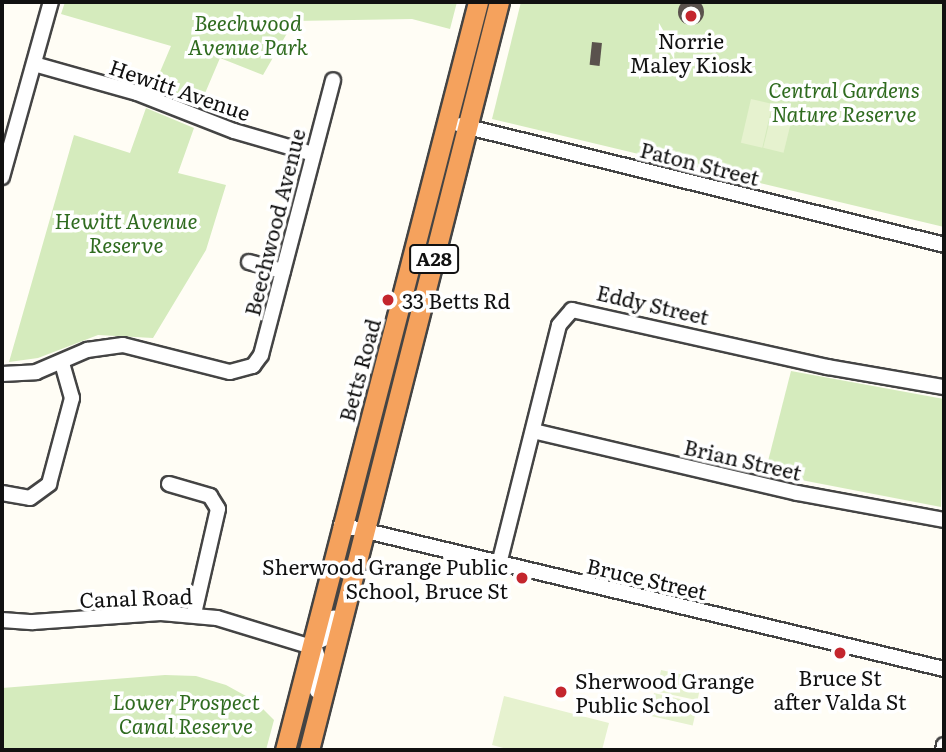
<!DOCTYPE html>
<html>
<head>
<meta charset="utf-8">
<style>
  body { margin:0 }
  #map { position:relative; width:946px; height:752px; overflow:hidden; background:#fffdf5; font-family:Literata,serif }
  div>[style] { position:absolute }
  .green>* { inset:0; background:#d5ebbd }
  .pitch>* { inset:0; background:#e6f2cf; transform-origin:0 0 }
  .building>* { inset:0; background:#5a524d; transform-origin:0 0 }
  .round { border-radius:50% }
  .roads { filter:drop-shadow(2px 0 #444) drop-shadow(-2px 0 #444) drop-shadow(0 2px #444) drop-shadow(0 -2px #444) }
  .minor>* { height:14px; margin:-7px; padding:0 7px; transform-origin:7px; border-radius:7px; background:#fff }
  .highway>* { height:19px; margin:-9.5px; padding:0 9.5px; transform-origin:9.5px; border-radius:9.5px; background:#f5a25d }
  .dots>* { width:19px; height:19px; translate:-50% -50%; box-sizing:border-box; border:4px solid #fff; border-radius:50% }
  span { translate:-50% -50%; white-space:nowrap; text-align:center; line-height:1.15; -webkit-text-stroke:7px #fff; paint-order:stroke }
  .shield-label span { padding:2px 5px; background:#fff; border:2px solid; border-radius:5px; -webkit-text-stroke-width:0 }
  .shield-label { font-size:19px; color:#111; font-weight:700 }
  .park-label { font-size:21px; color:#2f6b1f; font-style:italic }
  .poi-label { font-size:21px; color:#111 }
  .left { translate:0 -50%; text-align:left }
  .right { translate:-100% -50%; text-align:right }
  .street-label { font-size:21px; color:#111 }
  .frame { position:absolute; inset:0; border:4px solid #111; pointer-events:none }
</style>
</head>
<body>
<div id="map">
  <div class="green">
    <div style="clip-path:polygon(65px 2px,457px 2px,450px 29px,412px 19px,294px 21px,263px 75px,220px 58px,200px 105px,154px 86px,171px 46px,61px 14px)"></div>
    <div style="clip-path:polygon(521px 2px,944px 2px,944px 227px,492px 119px)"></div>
    <div style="clip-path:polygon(146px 108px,194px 128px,178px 173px,226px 185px,206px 250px,153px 338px,98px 335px,38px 358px,9px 362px,74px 135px,130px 153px)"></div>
    <div style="clip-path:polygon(791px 371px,944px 399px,941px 507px,765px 473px)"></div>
    <div style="clip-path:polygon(165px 675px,196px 676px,226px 685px,255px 701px,274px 720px,266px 750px,2px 750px,2px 688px)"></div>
  </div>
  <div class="pitch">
    <div style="left:751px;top:99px;width:22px;height:45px;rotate:13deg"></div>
    <div style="left:774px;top:104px;width:21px;height:45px;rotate:14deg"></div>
    <div style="left:661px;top:670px;width:42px;height:22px;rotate:12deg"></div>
    <div style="left:654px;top:693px;width:45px;height:23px;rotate:13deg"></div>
    <div style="clip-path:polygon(504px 696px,609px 723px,602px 750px,511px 750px,492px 745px)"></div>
  </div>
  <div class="building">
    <div class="round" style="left:678px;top:-1px;width:26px;height:26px"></div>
    <div style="left:592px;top:42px;width:10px;height:23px;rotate:6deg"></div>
  </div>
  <div class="roads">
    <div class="minor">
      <div style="left:34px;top:64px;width:107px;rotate:15.7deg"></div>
      <div style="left:137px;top:93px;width:104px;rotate:21.4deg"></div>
      <div style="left:234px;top:131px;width:82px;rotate:16.2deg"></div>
      <div style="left:460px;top:125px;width:499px;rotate:13.9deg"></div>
      <div style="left:2px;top:177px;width:182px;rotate:-74.4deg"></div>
      <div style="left:249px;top:262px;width:35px;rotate:15deg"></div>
      <div style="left:2px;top:374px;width:34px;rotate:-3deg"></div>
      <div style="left:36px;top:372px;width:56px;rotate:-23.3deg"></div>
      <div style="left:87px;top:350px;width:36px;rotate:-8deg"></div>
      <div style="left:123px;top:345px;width:110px;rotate:14.2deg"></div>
      <div style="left:230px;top:372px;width:24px;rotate:-15deg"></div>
      <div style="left:253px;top:366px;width:14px;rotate:-54deg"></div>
      <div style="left:261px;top:355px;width:284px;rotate:-75.3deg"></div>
      <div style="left:533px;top:431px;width:271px;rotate:13.2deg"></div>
      <div style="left:797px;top:493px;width:149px;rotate:10.4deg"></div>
      <div style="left:169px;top:484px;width:43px;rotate:16.3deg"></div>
      <div style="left:210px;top:496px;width:15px;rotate:58deg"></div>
      <div style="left:218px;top:509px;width:108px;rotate:102.9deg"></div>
      <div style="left:2px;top:493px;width:28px;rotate:10deg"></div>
      <div style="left:30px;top:498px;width:24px;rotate:-36deg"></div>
      <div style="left:49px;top:484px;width:89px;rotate:-75deg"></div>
      <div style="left:72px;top:398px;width:37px;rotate:-106deg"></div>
      <div style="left:341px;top:525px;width:620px;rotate:13.43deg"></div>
      <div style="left:499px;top:564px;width:246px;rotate:-75.9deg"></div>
      <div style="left:559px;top:325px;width:20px;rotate:-49deg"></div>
      <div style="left:572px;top:310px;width:262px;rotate:12.6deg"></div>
      <div style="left:828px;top:367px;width:118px;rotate:9.8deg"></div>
      <div style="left:2px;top:620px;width:31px;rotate:4deg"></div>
      <div style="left:33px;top:622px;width:128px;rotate:-4deg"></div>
      <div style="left:161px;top:613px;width:56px;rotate:5.1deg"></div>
      <div style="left:217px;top:618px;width:102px;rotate:17deg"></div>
      <div style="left:315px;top:648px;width:14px;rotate:73deg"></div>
      <div style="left:319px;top:661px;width:30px;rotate:94deg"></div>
      <div style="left:310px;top:645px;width:17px;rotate:-24deg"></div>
      <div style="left:326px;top:638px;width:22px;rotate:-69deg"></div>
      <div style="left:943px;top:750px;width:5px;rotate:-79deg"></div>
    </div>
    <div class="highway">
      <div style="left:285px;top:750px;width:772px;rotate:-75.53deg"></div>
      <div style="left:309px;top:750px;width:772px;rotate:-75.75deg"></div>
    </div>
  </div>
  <div class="dots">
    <div style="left:691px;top:16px;background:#c4262e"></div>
    <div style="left:388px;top:300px;background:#c4262e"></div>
    <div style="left:522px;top:578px;background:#c4262e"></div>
    <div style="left:840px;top:653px;background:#c4262e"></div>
    <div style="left:561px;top:692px;background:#c4262e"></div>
  </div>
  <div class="shield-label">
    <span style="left:434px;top:259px">A28</span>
  </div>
  <div class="park-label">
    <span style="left:248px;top:34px">Beechwood<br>Avenue Park</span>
    <span style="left:844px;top:101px">Central Gardens<br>Nature Reserve</span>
    <span style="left:126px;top:232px">Hewitt Avenue<br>Reserve</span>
    <span style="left:186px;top:713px">Lower Prospect<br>Canal Reserve</span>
  </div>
  <div class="poi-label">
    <span style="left:691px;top:52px">Norrie<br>Maley Kiosk</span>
    <span class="left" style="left:402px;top:300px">33 Betts Rd</span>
    <span class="right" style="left:508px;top:578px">Sherwood Grange Public<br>School, Bruce St</span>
    <span style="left:840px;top:689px">Bruce St<br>after Valda St</span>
    <span class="left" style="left:575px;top:692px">Sherwood Grange<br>Public School</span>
  </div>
  <div class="street-label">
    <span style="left:180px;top:89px;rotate:19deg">Hewitt Avenue</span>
    <span style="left:700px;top:163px;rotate:14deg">Paton Street</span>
    <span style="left:274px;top:222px;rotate:-76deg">Beechwood Avenue</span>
    <span style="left:653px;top:304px;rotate:13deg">Eddy Street</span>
    <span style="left:359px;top:370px;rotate:-75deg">Betts Road</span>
    <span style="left:743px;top:459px;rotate:13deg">Brian Street</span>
    <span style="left:647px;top:578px;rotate:13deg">Bruce Street</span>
    <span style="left:136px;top:597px;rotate:-2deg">Canal Road</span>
  </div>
  <div class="frame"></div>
</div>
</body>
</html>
